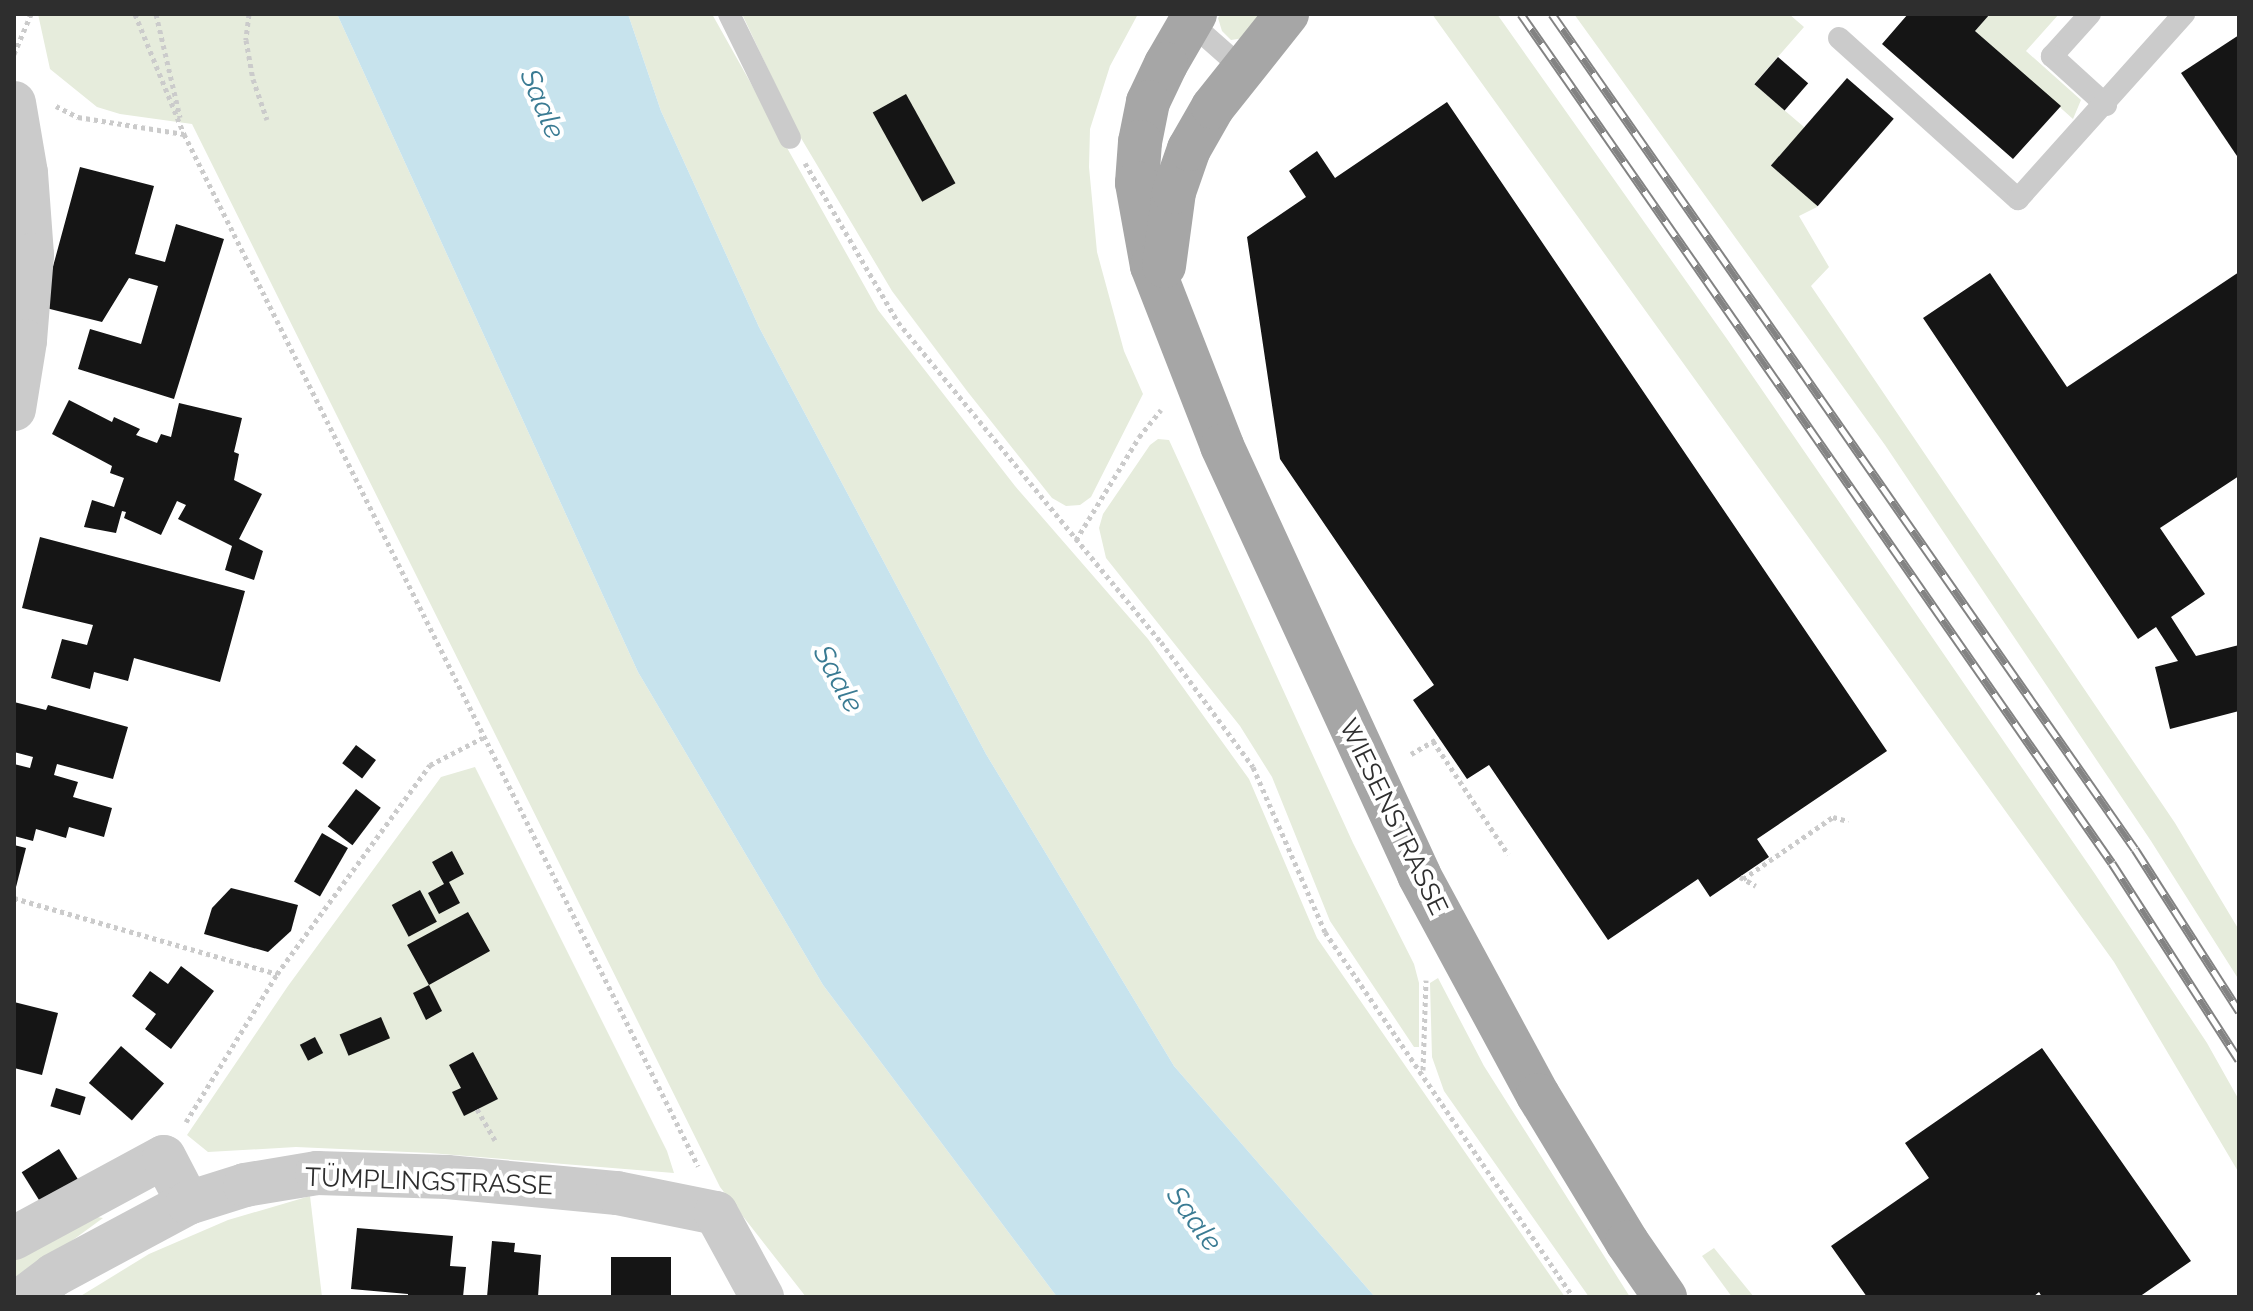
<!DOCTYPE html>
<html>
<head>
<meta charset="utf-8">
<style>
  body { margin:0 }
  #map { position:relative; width:2253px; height:1311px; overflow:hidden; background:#fff; font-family:Raleway,sans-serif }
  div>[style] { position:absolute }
  .green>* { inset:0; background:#e6ecdc }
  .water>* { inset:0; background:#c7e3ed }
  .building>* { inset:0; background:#151515; transform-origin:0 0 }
  .path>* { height:5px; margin-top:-2.5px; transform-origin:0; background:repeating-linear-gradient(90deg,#cbcbcb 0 4px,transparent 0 8px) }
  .service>* { height:22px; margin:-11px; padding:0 11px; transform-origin:11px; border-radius:11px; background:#cbcbcb }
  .minor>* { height:44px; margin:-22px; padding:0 22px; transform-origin:22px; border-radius:22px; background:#cbcbcb }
  .primary>* { height:44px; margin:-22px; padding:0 22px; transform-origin:22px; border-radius:22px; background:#a6a6a6 }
  .rail>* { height:9px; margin-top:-4.5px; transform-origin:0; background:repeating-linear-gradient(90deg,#fff 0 18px,#838383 0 36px); box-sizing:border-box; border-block:2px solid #838383 }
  span { translate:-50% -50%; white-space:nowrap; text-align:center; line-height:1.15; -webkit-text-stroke:8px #fff; paint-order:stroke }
  .street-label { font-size:26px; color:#2e2e2e }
  .water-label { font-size:28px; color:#3a7b93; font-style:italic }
  .frame { position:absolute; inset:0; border:16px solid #2e2e2e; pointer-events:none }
</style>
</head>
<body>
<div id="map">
  <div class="green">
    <div style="clip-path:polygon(38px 14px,337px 14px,638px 672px,823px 985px,1057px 1297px,806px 1297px,720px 1187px,192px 124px,120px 114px,97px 107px,50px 69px)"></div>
    <div style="clip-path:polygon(628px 14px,712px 14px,878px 310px,1015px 486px,1148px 639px,1249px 779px,1317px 938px,1565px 1297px,1375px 1297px,1174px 1066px,986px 754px,759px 327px,661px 111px)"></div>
    <div style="clip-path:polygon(742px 14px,1138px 14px,1110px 66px,1090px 129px,1089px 167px,1097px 252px,1124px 351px,1143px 394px,1091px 497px,1080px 505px,1066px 506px,1052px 498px,967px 391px,892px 291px,798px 133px)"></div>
    <div style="clip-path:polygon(1221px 14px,1262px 14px,1244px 38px,1231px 40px,1222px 31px,1218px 18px)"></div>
    <div style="clip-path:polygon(1432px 14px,1497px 14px,1727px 339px,2095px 874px,2207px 1043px,2239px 1100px,2239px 1173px,2114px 962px)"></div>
    <div style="clip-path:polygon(1574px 14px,1789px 14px,1804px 27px,1754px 84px,1804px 127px,1817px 207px,1799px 216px,1829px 267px,1811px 286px,2175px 823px,2239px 930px,2239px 980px,2151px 841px,1885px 445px)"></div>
    <div style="clip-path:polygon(1990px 14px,2059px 14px,2026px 51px,2081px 100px,2073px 119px,1975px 31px)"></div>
    <div style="clip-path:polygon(1158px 439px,1169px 440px,1353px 843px,1414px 964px,1419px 983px,1419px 1047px,1414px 1047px,1330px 921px,1272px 777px,1240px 726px,1106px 558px,1099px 528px,1103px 514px,1150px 445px)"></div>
    <div style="clip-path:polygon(475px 767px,667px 1151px,674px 1173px,430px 1153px,296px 1147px,208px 1152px,187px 1135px,288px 986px,441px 777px)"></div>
    <div style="clip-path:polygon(1438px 978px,1484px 1066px,1630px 1297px,1589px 1297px,1444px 1091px,1432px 1057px,1430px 983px)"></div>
    <div style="clip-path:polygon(310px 1196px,322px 1297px,79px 1297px,149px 1254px,228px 1220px)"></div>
    <div style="clip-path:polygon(97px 1217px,103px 1218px,14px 1283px,14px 1248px)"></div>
    <div style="clip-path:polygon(1714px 1248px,1754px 1297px,1732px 1297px,1702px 1256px)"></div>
  </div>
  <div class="water">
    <div style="clip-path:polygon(337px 14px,628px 14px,661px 111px,759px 327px,986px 754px,1174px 1066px,1375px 1297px,1057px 1297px,823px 985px,638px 672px)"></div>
  </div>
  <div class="building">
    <div style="clip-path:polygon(1908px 14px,1990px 14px,1975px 31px,2061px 106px,2013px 159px,1882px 44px)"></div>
    <div style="clip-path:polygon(2239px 35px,2239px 159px,2181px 73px)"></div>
    <div style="left:1778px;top:57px;width:40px;height:36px;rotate:41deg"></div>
    <div style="left:1847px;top:78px;width:62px;height:116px;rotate:41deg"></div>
    <div style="left:906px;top:94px;width:102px;height:38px;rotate:61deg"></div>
    <div style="clip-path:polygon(1447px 102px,1887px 751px,1757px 839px,1769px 857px,1710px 897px,1698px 879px,1608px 940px,1489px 765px,1467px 779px,1413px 700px,1434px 685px,1280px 459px,1247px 237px,1306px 197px,1289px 171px,1317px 151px,1335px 178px)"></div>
    <div style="clip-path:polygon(80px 167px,154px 186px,135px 254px,165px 262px,176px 224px,224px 239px,174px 399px,78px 369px,90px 329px,141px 344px,158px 286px,129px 278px,102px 322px,42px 307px)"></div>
    <div style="clip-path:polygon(2239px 272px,2239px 476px,2160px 528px,2205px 594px,2171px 617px,2196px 656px,2239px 645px,2239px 711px,2170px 729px,2155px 667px,2178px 661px,2156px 627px,2138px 639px,1923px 318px,1990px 273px,2067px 387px)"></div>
    <div style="clip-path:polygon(69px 400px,112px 422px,114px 417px,140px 429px,136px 435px,157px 443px,161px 434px,171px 437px,179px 403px,242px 418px,234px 452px,239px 454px,234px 480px,262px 494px,239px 539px,263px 551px,254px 580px,225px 570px,232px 546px,178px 519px,186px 505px,177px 501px,161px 535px,124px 518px,126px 512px,122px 511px,116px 533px,84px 527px,92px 500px,114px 507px,124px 478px,110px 473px,112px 466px,52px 434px)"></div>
    <div style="clip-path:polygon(40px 537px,245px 591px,220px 682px,134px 658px,128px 681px,94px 672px,90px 689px,51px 678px,62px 639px,87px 645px,93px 625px,22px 608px)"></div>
    <div style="clip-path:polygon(14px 702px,46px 710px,48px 705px,128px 727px,113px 779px,57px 764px,54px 775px,78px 782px,73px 797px,112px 808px,104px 837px,69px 827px,66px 838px,36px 829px,33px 841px,14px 836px,14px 764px,30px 768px,33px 757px,14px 752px)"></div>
    <div style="left:356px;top:745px;width:25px;height:23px;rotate:37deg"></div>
    <div style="left:356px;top:789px;width:31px;height:47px;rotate:37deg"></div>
    <div style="left:322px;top:833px;width:30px;height:56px;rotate:30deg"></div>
    <div style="clip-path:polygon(14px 845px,26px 848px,15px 891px,14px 891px)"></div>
    <div style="clip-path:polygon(452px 851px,464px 874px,449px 882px,460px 903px,439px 914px,428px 893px,444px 884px,432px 862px)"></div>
    <div style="clip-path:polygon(231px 888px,298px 905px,291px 931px,268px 952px,204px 934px,212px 908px)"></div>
    <div style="left:420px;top:890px;width:36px;height:32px;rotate:62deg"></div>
    <div style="clip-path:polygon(468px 912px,490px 951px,429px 985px,442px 1011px,426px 1020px,413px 993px,429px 985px,407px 945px)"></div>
    <div style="clip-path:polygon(181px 966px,214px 991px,171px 1049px,145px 1029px,156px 1014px,132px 996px,150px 971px,168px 984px)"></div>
    <div style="clip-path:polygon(14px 1002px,58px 1013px,42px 1075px,14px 1068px)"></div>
    <div style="left:381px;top:1017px;width:23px;height:45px;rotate:67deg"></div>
    <div style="left:315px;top:1037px;width:18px;height:17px;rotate:63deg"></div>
    <div style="left:121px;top:1046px;width:57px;height:49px;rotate:41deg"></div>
    <div style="clip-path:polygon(2042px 1048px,2191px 1261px,2139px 1297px,2042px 1297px,2039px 1292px,2033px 1297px,1867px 1297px,1831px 1246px,1929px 1178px,1905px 1143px)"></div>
    <div style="clip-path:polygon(473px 1052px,498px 1099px,464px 1116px,452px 1092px,461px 1088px,449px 1065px)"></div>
    <div style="left:56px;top:1088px;width:31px;height:19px;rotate:17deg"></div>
    <div style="left:59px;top:1149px;width:38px;height:44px;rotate:58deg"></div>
    <div style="clip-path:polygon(357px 1228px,453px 1236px,450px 1266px,466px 1267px,463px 1297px,408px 1297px,408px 1294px,351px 1289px)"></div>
    <div style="clip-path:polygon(492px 1241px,515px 1243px,514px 1252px,541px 1255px,538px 1297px,487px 1297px)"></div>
    <div style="left:671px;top:1257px;width:40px;height:60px;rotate:90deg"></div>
  </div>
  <div class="path">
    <div style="left:135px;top:14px;width:130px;rotate:67.8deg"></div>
    <div style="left:184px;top:134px;width:1153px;rotate:63.52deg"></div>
    <div style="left:156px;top:14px;width:106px;rotate:76.9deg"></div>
    <div style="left:249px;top:14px;width:26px;rotate:97deg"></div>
    <div style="left:246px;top:40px;width:40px;rotate:80deg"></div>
    <div style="left:253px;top:79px;width:43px;rotate:71.1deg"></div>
    <div style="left:14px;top:54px;width:43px;rotate:-67deg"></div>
    <div style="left:56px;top:106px;width:25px;rotate:27deg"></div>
    <div style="left:78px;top:117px;width:107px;rotate:9.1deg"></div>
    <div style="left:805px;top:163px;width:184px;rotate:59.7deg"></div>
    <div style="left:898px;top:322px;width:414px;rotate:50.6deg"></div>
    <div style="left:1161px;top:642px;width:155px;rotate:53.6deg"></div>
    <div style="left:1253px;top:767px;width:180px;rotate:66.4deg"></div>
    <div style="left:1325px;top:932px;width:441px;rotate:55.8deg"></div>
    <div style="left:1076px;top:540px;width:121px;rotate:-58.5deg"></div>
    <div style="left:1139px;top:437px;width:35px;rotate:-51deg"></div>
    <div style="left:1433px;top:741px;width:136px;rotate:56.4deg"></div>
    <div style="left:1411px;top:754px;width:32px;rotate:-30deg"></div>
    <div style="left:1740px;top:877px;width:18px;rotate:29deg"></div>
    <div style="left:1743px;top:879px;width:109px;rotate:-34.6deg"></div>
    <div style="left:1833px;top:817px;width:16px;rotate:15deg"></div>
    <div style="left:14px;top:898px;width:274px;rotate:16.1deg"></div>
    <div style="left:1423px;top:1070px;width:90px;rotate:-88.1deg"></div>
    <div style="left:477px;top:1109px;width:36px;rotate:60deg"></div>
    <div style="left:186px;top:1122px;width:174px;rotate:-58.4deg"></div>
    <div style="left:277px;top:974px;width:259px;rotate:-53.8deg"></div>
    <div style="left:430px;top:765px;width:59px;rotate:-27.4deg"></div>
  </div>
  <div class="service">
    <div style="left:729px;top:14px;width:138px;rotate:63.8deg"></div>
    <div style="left:2090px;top:14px;width:57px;rotate:132.1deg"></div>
    <div style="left:2052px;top:56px;width:73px;rotate:42.2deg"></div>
    <div style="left:1184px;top:17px;width:79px;rotate:41.4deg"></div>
    <div style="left:1839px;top:38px;width:241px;rotate:42deg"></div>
    <div style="left:2018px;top:199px;width:249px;rotate:-48.1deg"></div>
  </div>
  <div class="minor">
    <div style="left:14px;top:103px;width:71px;rotate:80.3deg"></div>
    <div style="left:26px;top:173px;width:82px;rotate:85.8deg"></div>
    <div style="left:32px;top:255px;width:86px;rotate:94.7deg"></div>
    <div style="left:25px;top:341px;width:69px;rotate:99.2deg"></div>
    <div style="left:14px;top:1238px;width:170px;rotate:-28.4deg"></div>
    <div style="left:164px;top:1157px;width:52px;rotate:62.4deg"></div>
    <div style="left:25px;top:1297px;width:36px;rotate:-37deg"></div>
    <div style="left:54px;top:1275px;width:152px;rotate:-28.2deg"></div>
    <div style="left:188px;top:1203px;width:60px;rotate:-17.5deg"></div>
    <div style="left:245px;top:1185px;width:73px;rotate:-9.5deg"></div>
    <div style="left:317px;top:1173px;width:130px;rotate:1.8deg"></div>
    <div style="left:447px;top:1177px;width:171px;rotate:5.4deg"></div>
    <div style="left:617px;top:1193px;width:101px;rotate:11.4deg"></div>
    <div style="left:716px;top:1213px;width:96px;rotate:61.3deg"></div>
  </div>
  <div class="primary">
    <div style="left:1195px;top:14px;width:58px;rotate:120.1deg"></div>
    <div style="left:1166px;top:64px;width:42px;rotate:115.3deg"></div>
    <div style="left:1148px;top:102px;width:41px;rotate:101.3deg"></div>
    <div style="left:1140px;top:142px;width:41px;rotate:94.2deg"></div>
    <div style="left:1137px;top:183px;width:84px;rotate:79.8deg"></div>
    <div style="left:1152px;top:266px;width:193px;rotate:68.7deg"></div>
    <div style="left:1222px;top:446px;width:472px;rotate:65.3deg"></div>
    <div style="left:1419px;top:875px;width:250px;rotate:61.6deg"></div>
    <div style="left:1538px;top:1095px;width:172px;rotate:58.8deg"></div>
    <div style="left:1627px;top:1242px;width:67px;rotate:55.4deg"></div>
    <div style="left:1164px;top:266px;width:75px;rotate:-82.3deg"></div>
    <div style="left:1174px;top:192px;width:46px;rotate:-70.8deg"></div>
    <div style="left:1189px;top:149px;width:48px;rotate:-60.3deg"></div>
    <div style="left:1213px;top:107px;width:119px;rotate:-51.5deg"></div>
  </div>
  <div class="rail">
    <div style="left:1521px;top:14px;width:1034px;rotate:55.16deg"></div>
    <div style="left:2112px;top:863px;width:234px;rotate:57.2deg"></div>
    <div style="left:1552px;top:14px;width:1018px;rotate:55.08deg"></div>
    <div style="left:2135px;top:849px;width:193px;rotate:57.3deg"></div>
  </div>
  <div class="street-label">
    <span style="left:1393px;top:817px;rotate:64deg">WIESENSTRASSE</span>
    <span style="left:429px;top:1182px;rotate:2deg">TÜMPLINGSTRASSE</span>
  </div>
  <div class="water-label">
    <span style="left:542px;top:104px;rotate:67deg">Saale</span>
    <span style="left:838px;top:679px;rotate:61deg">Saale</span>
    <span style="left:1194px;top:1219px;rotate:54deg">Saale</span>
  </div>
  <div class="frame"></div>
</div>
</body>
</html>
